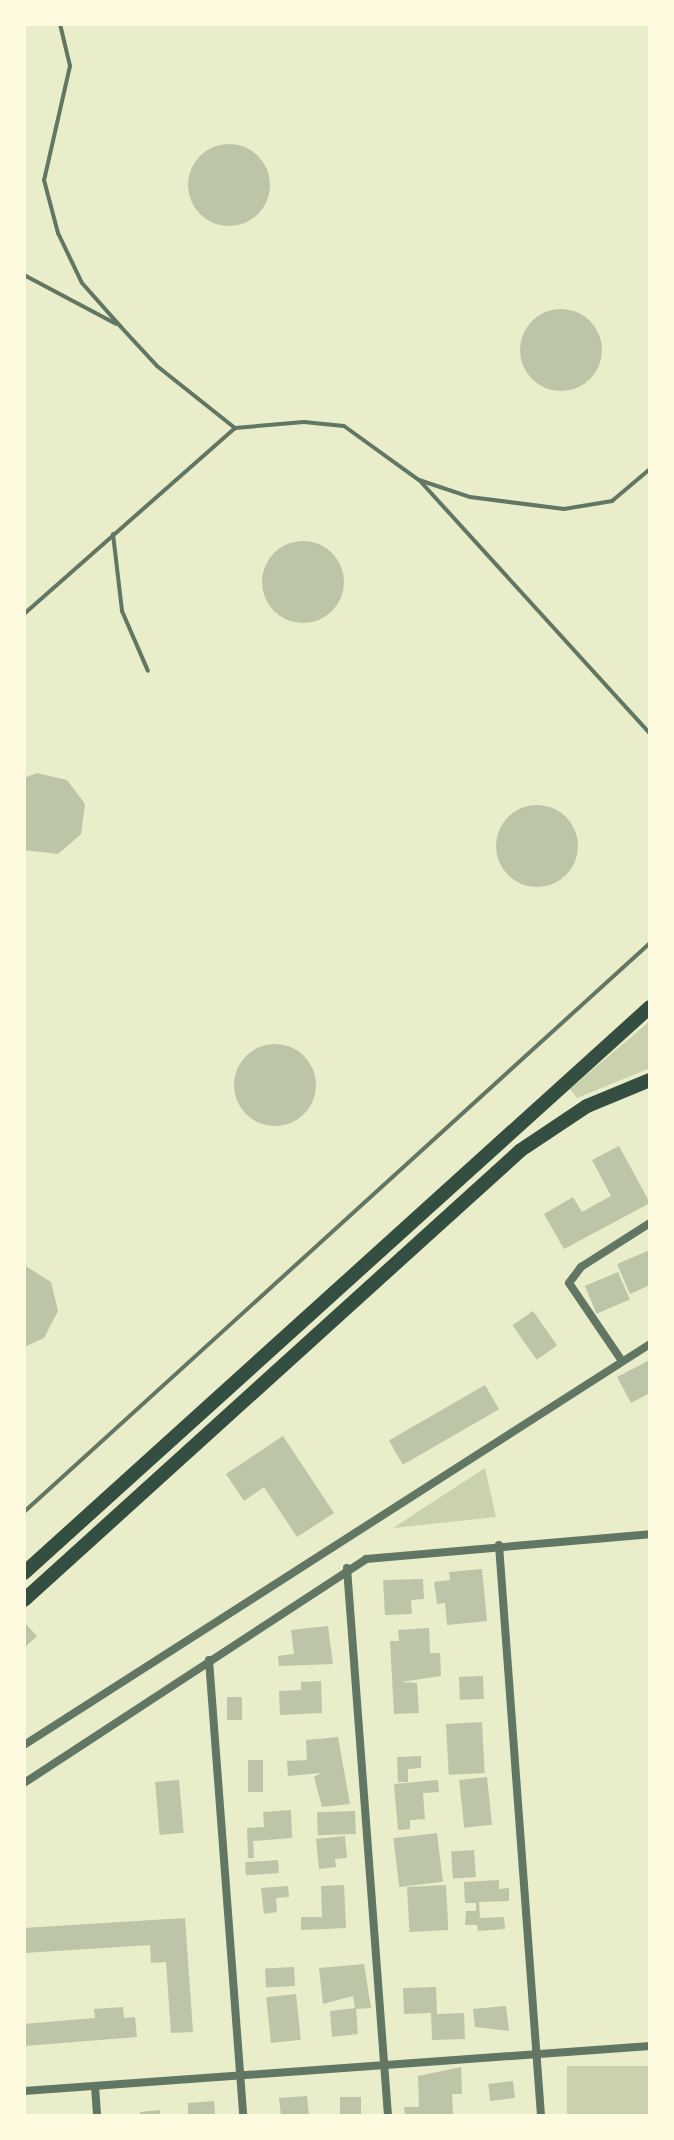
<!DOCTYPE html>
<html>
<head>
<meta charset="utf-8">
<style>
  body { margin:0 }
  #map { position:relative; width:674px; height:2140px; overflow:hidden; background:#e9edc9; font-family:"Asap Condensed",sans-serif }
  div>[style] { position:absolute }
  .green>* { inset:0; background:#cad2ad; transform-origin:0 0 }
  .building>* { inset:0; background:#bcc5a7; transform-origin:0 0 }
  .round { border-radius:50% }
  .service>* { height:4px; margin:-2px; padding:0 2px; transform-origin:2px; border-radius:2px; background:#617663 }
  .minor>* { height:8px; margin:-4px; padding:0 4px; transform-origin:4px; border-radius:4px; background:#617663 }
  .trunk>* { height:14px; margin:-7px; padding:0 7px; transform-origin:7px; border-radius:7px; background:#344e41 }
  span { translate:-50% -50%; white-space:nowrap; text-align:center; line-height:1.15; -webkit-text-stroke:8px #fefae0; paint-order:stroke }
  .frame { position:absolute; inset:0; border:26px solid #fefae0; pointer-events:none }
</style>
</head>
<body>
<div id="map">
  <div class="green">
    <div style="clip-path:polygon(650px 1021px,650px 1068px,577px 1098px,570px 1089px)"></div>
    <div style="clip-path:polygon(485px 1468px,496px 1517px,393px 1528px)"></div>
    <div style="left:650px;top:2066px;width:50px;height:83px;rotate:90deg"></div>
  </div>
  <div class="building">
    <div class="round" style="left:188px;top:144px;width:82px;height:82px"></div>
    <div class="round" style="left:520px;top:309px;width:82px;height:82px"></div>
    <div class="round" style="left:262px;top:541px;width:82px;height:82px"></div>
    <div style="clip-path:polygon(37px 773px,67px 780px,85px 804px,81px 834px,58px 854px,24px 850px,24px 778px)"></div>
    <div class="round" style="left:496px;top:805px;width:82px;height:82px"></div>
    <div class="round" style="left:234px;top:1044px;width:82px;height:82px"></div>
    <div style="clip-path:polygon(619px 1146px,650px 1203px,564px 1249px,544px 1214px,573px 1197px,582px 1212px,611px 1196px,592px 1160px)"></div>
    <div style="clip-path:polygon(650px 1250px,650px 1285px,630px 1294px,617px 1264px)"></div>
    <div style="clip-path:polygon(24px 1265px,51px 1282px,58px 1311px,44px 1338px,24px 1347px)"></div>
    <div style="left:618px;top:1272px;width:30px;height:36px;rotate:67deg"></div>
    <div style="left:533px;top:1311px;width:42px;height:25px;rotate:55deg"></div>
    <div style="clip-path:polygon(650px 1360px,650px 1393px,631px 1403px,617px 1377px)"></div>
    <div style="left:485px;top:1385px;width:28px;height:111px;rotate:60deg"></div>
    <div style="clip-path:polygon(283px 1436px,334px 1513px,297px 1537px,264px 1487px,244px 1501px,226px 1474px)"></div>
    <div style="clip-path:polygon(482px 1569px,487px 1621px,447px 1625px,445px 1603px,437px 1604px,434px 1582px,450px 1580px,449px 1572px)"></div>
    <div style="clip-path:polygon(423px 1579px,424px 1599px,411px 1600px,412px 1614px,385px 1615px,383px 1580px)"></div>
    <div style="clip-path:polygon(24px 1622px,37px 1636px,24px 1648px)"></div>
    <div style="clip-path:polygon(328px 1626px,333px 1664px,279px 1666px,278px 1656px,294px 1654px,291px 1630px)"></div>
    <div style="clip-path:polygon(429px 1628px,430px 1653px,440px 1653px,441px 1676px,401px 1682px,417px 1683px,419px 1713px,394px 1714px,390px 1641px,399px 1641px,398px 1630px)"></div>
    <div style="left:483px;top:1676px;width:23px;height:24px;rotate:88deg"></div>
    <div style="clip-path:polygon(321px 1681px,322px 1713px,280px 1715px,279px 1691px,301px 1690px,301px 1682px)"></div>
    <div style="left:227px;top:1697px;width:15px;height:23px"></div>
    <div style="left:482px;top:1722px;width:51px;height:36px;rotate:87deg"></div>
    <div style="clip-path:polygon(338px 1737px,350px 1804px,322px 1807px,314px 1777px,321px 1773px,288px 1776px,287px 1761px,307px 1760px,306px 1740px)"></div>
    <div style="clip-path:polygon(421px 1756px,421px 1768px,408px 1769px,408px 1782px,398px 1782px,397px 1757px)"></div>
    <div style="left:248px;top:1760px;width:15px;height:32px"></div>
    <div style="left:487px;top:1777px;width:48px;height:28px;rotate:84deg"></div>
    <div style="left:179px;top:1780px;width:53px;height:24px;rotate:85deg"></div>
    <div style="clip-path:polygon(438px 1780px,439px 1792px,423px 1793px,425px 1819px,410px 1820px,410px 1829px,398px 1830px,394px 1784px)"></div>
    <div style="clip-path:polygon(291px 1810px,292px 1838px,253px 1841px,254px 1858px,248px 1858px,247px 1828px,264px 1827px,263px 1812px)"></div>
    <div style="left:355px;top:1811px;width:23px;height:38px;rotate:88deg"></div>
    <div style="left:437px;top:1833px;width:49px;height:44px;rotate:83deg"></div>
    <div style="clip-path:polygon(345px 1836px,347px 1858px,335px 1859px,336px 1867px,319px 1869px,316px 1839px)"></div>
    <div style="left:474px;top:1850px;width:27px;height:23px;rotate:86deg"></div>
    <div style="left:278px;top:1860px;width:13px;height:33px;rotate:86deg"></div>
    <div style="clip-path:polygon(499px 1880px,499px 1889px,509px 1888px,509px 1901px,479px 1902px,480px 1918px,504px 1917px,505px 1929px,478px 1931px,477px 1925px,465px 1925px,466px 1911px,476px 1911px,476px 1903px,465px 1903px,464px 1882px)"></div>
    <div style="clip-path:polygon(344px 1885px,346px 1928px,301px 1930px,301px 1917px,322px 1917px,321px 1886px)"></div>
    <div style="left:446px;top:1885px;width:45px;height:39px;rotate:87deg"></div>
    <div style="clip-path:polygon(288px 1886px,289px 1897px,276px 1898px,277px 1912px,264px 1914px,261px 1888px)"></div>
    <div style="clip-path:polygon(185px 1918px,193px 2032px,171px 2033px,166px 1962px,151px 1963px,150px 1945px,24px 1953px,24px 1928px)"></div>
    <div style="clip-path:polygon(364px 1964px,371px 2008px,356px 2009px,358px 2034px,332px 2037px,330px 2011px,355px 2008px,353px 1996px,323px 2004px,319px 1968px)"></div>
    <div style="left:294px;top:1967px;width:19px;height:29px;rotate:87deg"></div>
    <div style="clip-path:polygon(436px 1987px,437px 2014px,464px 2013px,465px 2039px,432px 2040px,431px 2013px,404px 2014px,403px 1988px)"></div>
    <div style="left:296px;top:1994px;width:46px;height:30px;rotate:84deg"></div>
    <div style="clip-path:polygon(506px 2006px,509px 2031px,475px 2027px,473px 2009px)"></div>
    <div style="clip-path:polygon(123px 2007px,124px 2018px,135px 2017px,137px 2037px,24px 2046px,24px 2024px,95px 2018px,94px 2009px)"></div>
    <div style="clip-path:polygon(461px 2067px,462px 2094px,452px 2094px,453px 2116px,405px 2116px,404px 2107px,419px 2107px,418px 2076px)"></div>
    <div style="left:513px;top:2081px;width:17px;height:25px;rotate:83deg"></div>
    <div style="clip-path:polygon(307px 2096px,309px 2116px,281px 2116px,279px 2098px)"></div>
    <div style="left:340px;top:2097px;width:21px;height:19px"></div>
    <div style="clip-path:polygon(214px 2101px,215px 2116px,188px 2116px,188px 2103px)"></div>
    <div style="clip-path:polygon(160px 2110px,160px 2116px,141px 2116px,140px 2112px)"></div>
  </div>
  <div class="service">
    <div style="left:60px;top:24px;width:43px;rotate:76.6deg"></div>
    <div style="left:70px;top:66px;width:117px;rotate:102.8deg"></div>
    <div style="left:44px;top:180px;width:55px;rotate:75.2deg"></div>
    <div style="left:58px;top:233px;width:55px;rotate:64.4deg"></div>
    <div style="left:82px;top:283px;width:59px;rotate:48.4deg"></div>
    <div style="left:121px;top:327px;width:53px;rotate:47.3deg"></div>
    <div style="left:157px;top:366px;width:100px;rotate:38.5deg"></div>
    <div style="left:24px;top:275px;width:104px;rotate:28deg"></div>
    <div style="left:421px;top:482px;width:341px;rotate:47.7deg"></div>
    <div style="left:113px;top:534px;width:78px;rotate:83.3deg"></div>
    <div style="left:122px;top:611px;width:65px;rotate:66.6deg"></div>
    <div style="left:24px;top:614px;width:281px;rotate:-41.4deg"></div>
    <div style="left:235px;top:428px;width:69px;rotate:-5deg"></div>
    <div style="left:304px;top:422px;width:40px;rotate:5.7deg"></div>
    <div style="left:344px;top:426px;width:92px;rotate:35.8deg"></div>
    <div style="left:419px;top:480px;width:54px;rotate:18.4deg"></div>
    <div style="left:470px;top:497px;width:95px;rotate:7.3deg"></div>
    <div style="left:564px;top:509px;width:49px;rotate:-9.5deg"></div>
    <div style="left:612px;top:501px;width:50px;rotate:-40.1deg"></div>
    <div style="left:24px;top:1512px;width:846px;rotate:-42.27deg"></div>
  </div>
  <div class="minor">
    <div style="left:622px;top:1361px;width:94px;rotate:-124.2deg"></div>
    <div style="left:569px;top:1283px;width:20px;rotate:-53deg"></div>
    <div style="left:581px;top:1267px;width:82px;rotate:-32.5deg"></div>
    <div style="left:499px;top:1545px;width:573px;rotate:85.79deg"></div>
    <div style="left:347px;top:1568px;width:550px;rotate:85.72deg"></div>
    <div style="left:209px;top:1660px;width:457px;rotate:85.7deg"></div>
    <div style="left:24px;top:1745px;width:743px;rotate:-32.64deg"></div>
    <div style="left:24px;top:1783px;width:409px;rotate:-33.2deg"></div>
    <div style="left:366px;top:1559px;width:285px;rotate:-5deg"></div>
    <div style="left:95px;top:2086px;width:30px;rotate:86deg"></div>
    <div style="left:24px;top:2091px;width:628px;rotate:-4.11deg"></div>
  </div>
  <div class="trunk">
    <div style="left:24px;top:1573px;width:844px;rotate:-42.12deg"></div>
    <div style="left:24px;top:1600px;width:670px;rotate:-42.16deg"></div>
    <div style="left:521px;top:1150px;width:79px;rotate:-33.7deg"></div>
    <div style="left:587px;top:1106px;width:68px;rotate:-22.4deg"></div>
  </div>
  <div class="frame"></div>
</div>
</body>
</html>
